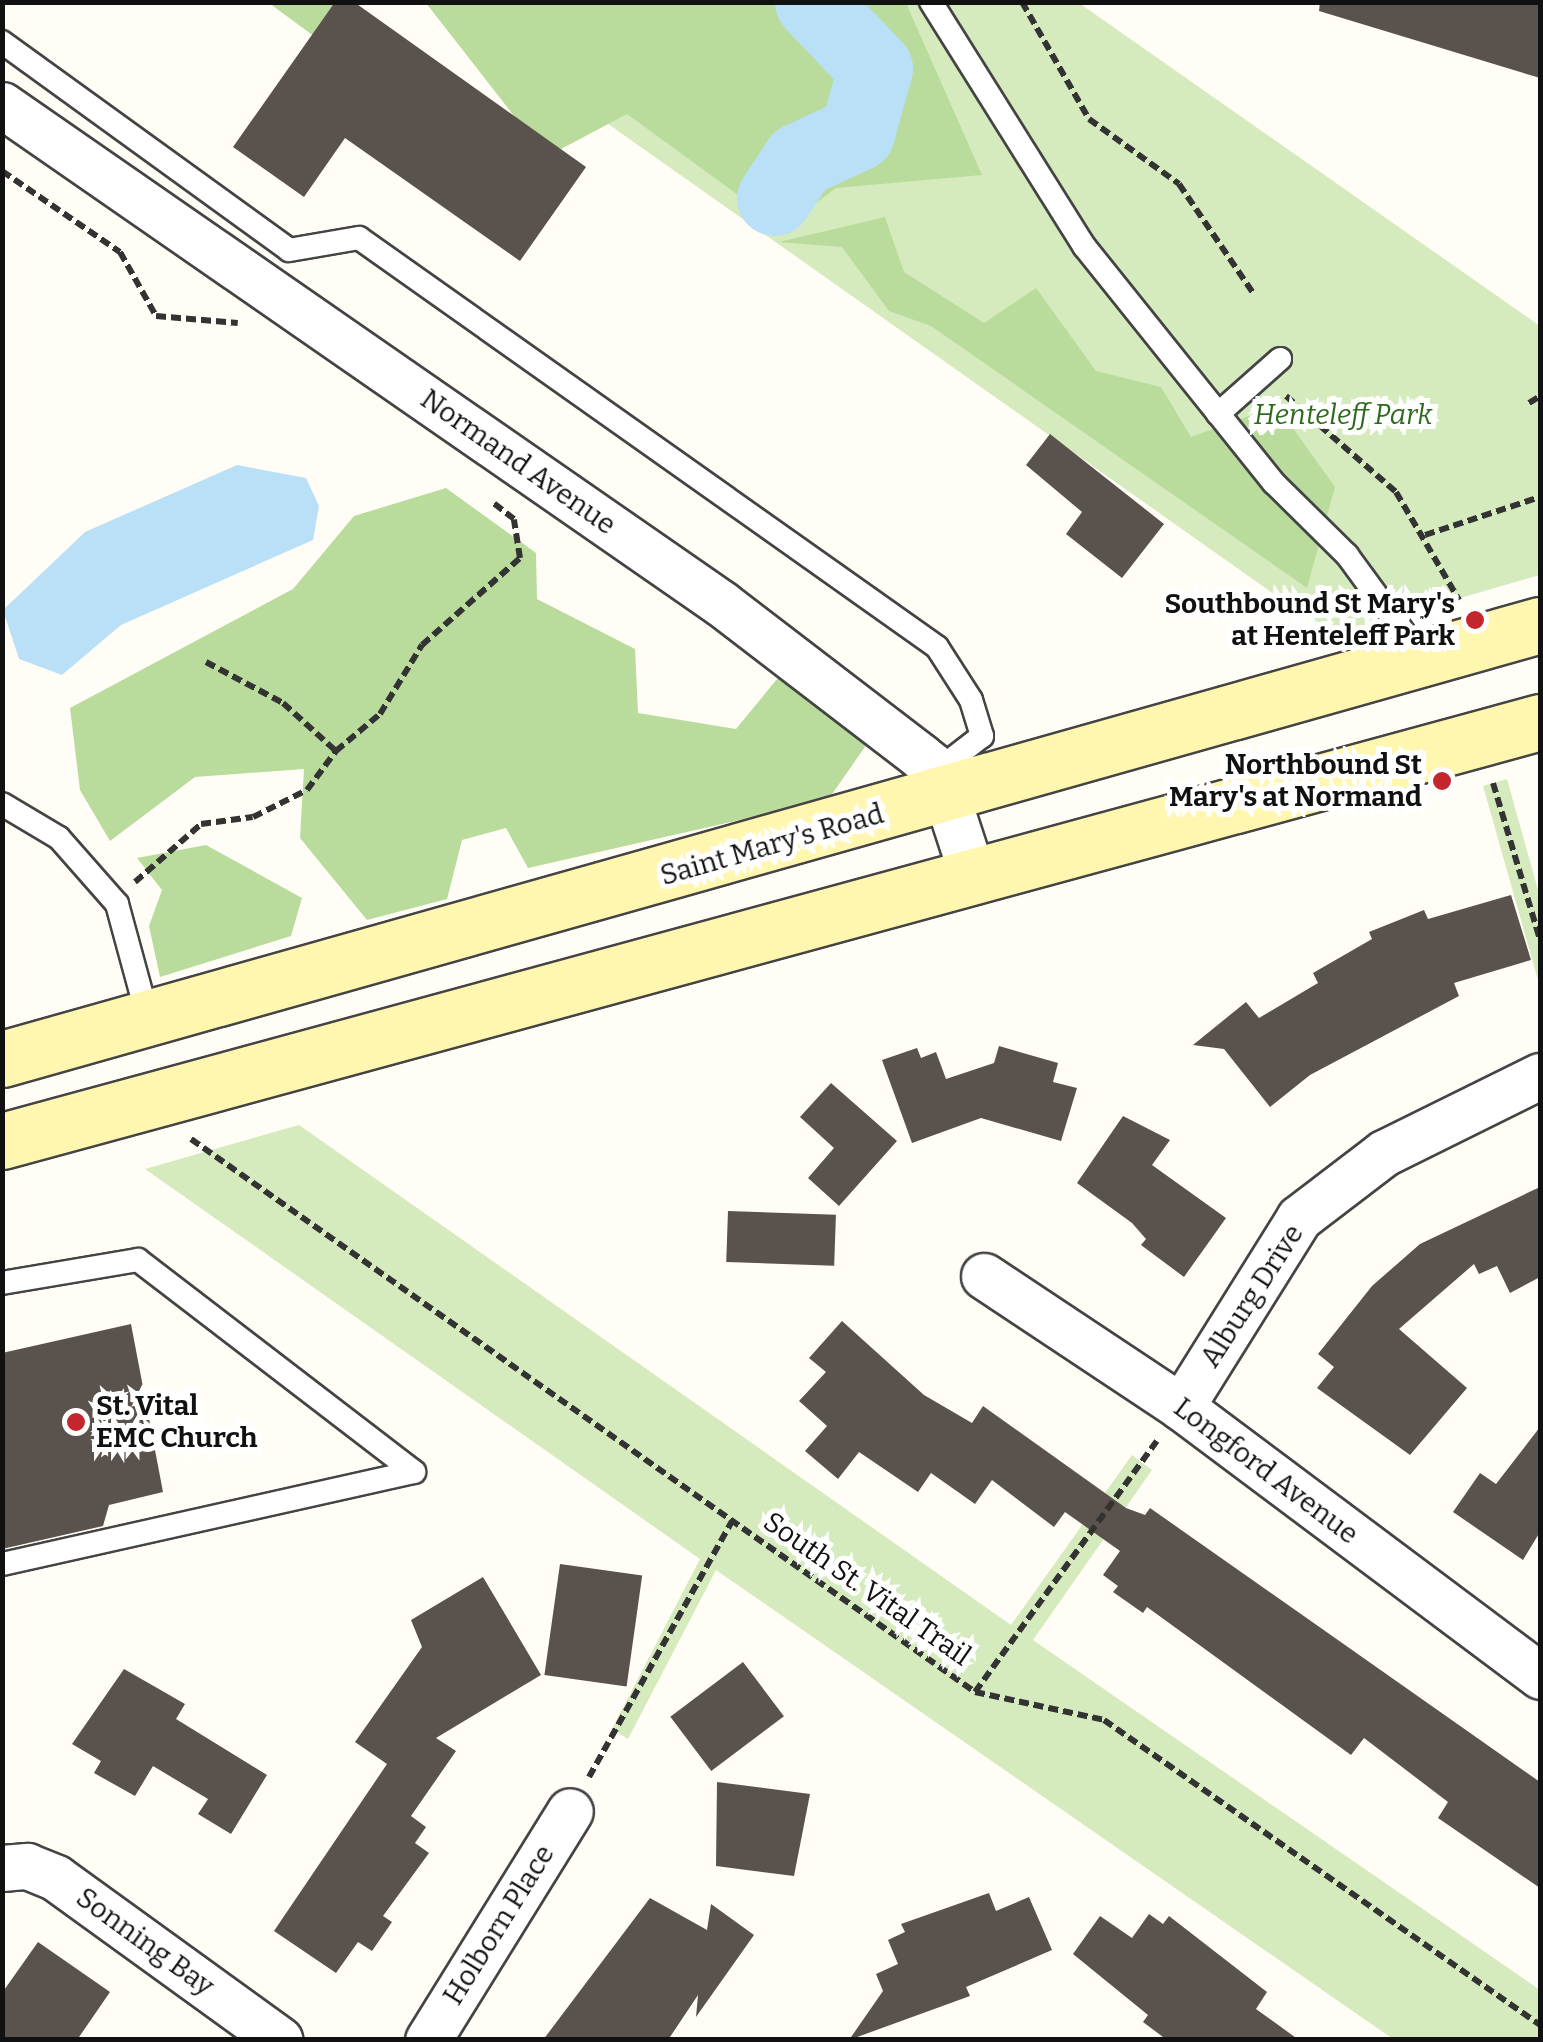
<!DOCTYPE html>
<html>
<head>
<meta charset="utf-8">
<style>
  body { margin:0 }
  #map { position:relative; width:1543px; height:2042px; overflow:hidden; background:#fffdf5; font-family:Bitter,serif }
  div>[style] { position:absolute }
  .green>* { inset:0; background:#d5ebbd }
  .forest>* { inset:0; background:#b9dc9c }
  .water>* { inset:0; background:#b9e0f7 }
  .river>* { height:75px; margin:-37.5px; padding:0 37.5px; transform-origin:37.5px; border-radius:37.5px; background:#b9e0f7 }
  .building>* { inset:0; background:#5a524d; transform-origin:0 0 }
  .path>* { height:6px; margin-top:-3px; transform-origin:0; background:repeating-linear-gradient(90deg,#333 0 10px,transparent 0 15px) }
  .roads { filter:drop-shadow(2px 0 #444) drop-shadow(-2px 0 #444) drop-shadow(0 2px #444) drop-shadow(0 -2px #444) }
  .lane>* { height:22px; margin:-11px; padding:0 11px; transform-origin:11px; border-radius:11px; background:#fff }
  .street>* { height:45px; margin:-22.5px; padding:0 22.5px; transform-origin:22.5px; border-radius:22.5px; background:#fff }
  .secondary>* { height:55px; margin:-27.5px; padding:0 27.5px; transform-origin:27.5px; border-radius:27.5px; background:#fff6b0 }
  .dots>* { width:28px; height:28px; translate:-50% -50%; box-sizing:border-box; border:5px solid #fff; border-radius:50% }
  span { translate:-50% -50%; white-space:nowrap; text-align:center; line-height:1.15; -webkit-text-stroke:10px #fff; paint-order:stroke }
  .park-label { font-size:28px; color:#2f6b1f; font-style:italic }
  .street-label { font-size:28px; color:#111 }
  .poi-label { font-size:28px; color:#111; font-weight:700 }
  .right { translate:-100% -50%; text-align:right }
  .left { translate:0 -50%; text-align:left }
  .frame { position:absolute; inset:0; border:5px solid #111; pointer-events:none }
</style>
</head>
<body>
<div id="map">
  <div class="green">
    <div style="clip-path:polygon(437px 3px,1079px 3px,1540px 326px,1540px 575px,1332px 635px)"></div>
    <div style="clip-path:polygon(1507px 779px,1540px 897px,1540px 987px,1483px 786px)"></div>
    <div style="clip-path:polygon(299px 1125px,1011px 1625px,1132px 1455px,1152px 1470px,1033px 1640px,1540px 1990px,1540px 2039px,1393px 2039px,716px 1570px,628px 1739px,612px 1729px,700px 1559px,145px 1169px)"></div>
  </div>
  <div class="forest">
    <div style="clip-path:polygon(269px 3px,346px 3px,315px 37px)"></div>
    <div style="clip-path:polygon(426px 3px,906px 3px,982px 175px,836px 188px,783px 228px,627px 114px,546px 157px)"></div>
    <div style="clip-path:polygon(885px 217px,904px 272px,984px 323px,1036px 288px,1096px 371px,1161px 387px,1191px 437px,1277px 406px,1335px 487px,1307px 588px,931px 326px,889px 311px,842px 247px,779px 242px)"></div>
    <div style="clip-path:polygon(446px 488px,536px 553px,537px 599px,635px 649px,638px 713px,736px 729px,782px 673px,869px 741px,828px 800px,528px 868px,506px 828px,462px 840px,447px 899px,367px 920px,300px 838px,304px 769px,195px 777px,110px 841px,80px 790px,70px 708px,293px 589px,354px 516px)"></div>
    <div style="clip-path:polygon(206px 845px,302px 898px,291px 936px,160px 977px,149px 926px,162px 890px,137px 858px)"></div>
  </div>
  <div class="water">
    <div style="clip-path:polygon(237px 465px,306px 478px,319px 506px,313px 540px,121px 625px,62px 675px,19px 659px,3px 610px,85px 532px)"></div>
  </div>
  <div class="river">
    <div style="left:774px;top:198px;width:45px;rotate:-56.7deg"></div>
    <div style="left:799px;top:160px;width:64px;rotate:-25deg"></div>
    <div style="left:857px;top:133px;width:67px;rotate:-74.5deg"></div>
    <div style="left:875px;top:68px;width:91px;rotate:-133.7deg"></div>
  </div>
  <div class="building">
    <div style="clip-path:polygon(335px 2px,354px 2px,586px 167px,520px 261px,345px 138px,304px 197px,233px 147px)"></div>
    <div style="clip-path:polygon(1320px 2px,1540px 2px,1540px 78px,1319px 11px)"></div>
    <div style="clip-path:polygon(1050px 434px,1164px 524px,1122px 578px,1066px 534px,1082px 512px,1026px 465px)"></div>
    <div style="clip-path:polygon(1511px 895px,1531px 960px,1454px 983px,1459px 996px,1310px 1075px,1270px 1107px,1224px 1049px,1193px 1045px,1246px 1002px,1259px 1018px,1318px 983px,1313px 973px,1372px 939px,1369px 932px,1424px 910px,1428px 919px)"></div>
    <div style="clip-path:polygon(999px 1046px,1058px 1063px,1053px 1082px,1077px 1088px,1061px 1141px,981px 1118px,912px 1143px,882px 1060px,917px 1048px,921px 1058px,936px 1052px,946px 1079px,994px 1063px)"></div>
    <div style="clip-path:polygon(831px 1083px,897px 1141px,839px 1206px,808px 1178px,834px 1148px,800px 1117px)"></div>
    <div style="clip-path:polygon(1123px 1116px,1170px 1140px,1152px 1165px,1226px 1218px,1184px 1277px,1141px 1245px,1146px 1239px,1132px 1223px,1077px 1183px)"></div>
    <div style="clip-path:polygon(1540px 1187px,1540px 1277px,1510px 1293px,1497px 1266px,1479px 1274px,1474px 1264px,1399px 1329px,1467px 1388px,1410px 1455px,1317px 1388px,1334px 1367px,1318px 1354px,1372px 1286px,1420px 1244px)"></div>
    <div style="left:728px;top:1211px;width:108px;height:51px;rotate:2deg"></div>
    <div style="clip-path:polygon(842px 1321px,924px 1395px,972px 1423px,983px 1406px,1126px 1508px,1145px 1515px,1150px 1508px,1540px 1782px,1540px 1888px,1438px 1818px,1448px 1802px,1364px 1738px,1351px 1755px,1147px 1607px,1143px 1613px,1113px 1592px,1118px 1586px,1103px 1575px,1120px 1551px,1065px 1512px,1054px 1527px,992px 1480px,975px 1504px,931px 1473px,918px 1492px,859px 1452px,838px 1479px,805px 1451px,827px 1426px,799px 1401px,826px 1372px,809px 1358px)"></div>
    <div style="clip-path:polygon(131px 1324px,163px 1492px,109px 1505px,103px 1526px,2px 1549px,2px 1353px)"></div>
    <div style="clip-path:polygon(1540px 1427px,1540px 1532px,1523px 1560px,1453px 1512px,1480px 1473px,1496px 1484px)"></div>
    <div style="left:560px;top:1564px;width:83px;height:112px;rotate:8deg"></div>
    <div style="clip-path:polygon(483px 1577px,541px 1675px,436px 1738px,456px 1751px,411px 1816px,426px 1827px,415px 1843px,429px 1853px,383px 1916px,392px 1922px,372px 1951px,358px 1942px,336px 1973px,274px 1931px,387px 1764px,355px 1742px,422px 1647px,411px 1620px)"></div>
    <div style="left:743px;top:1662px;width:68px;height:91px;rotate:53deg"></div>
    <div style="clip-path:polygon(124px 1669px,185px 1704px,176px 1719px,267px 1775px,231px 1834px,198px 1814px,208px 1799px,153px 1766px,135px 1796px,94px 1773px,101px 1761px,72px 1744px)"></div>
    <div style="clip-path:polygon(717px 1782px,810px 1794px,794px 1876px,716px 1866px)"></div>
    <div style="clip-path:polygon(989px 1893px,996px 1911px,1029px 1897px,1052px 1950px,966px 1987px,970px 1996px,849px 2040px,883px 1991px,876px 1974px,898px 1964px,888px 1940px,905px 1932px,901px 1924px)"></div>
    <div style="clip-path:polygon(650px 1898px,707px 1930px,711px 1904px,754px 1935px,696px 2017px,698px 1995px,668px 2040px,543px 2040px)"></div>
    <div style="clip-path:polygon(1149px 1914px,1163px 1924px,1169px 1916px,1267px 1992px,1256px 2009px,1299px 2040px,1167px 2040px,1143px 2022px,1148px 2015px,1073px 1954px,1100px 1916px,1132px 1938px)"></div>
    <div style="clip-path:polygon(38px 1942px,110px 1992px,77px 2040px,2px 2040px,2px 1993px)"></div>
  </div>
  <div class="path">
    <div style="left:1022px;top:2px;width:135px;rotate:60.2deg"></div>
    <div style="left:1089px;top:119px;width:111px;rotate:35.8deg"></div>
    <div style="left:1179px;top:184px;width:132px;rotate:55.8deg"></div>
    <div style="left:2px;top:171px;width:143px;rotate:34.5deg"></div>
    <div style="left:120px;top:252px;width:73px;rotate:60.6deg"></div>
    <div style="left:156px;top:316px;width:82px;rotate:4.9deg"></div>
    <div style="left:1286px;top:396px;width:146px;rotate:41.1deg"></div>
    <div style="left:1396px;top:492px;width:125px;rotate:59.7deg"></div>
    <div style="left:1529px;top:403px;width:13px;rotate:-32deg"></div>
    <div style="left:1425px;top:535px;width:121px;rotate:-18.3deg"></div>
    <div style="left:206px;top:662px;width:87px;rotate:28deg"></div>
    <div style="left:283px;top:703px;width:72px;rotate:42.2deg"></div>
    <div style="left:1493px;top:783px;width:164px;rotate:73.3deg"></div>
    <div style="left:135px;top:882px;width:88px;rotate:-41.3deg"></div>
    <div style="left:201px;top:824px;width:52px;rotate:-7.7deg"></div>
    <div style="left:253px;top:817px;width:60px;rotate:-26.6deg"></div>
    <div style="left:307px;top:790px;width:49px;rotate:-53.4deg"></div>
    <div style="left:336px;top:751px;width:57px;rotate:-40.1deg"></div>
    <div style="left:380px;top:714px;width:81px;rotate:-58.7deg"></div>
    <div style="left:422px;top:645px;width:131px;rotate:-41.6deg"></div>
    <div style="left:520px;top:558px;width:39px;rotate:-99deg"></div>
    <div style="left:514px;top:519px;width:29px;rotate:-142deg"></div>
    <div style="left:191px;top:1139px;width:959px;rotate:35.2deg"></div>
    <div style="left:975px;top:1692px;width:132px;rotate:12.2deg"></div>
    <div style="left:1104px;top:1720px;width:532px;rotate:34.97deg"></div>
    <div style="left:975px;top:1692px;width:310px;rotate:-54.1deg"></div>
    <div style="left:589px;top:1777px;width:293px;rotate:-60.8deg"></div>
  </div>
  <div class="roads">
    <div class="lane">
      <div style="left:931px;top:2px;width:288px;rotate:57.9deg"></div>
      <div style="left:1084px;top:246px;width:304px;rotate:51.3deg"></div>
      <div style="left:1274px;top:483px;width:103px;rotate:44.6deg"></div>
      <div style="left:1347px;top:555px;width:129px;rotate:53.8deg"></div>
      <div style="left:2px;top:42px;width:354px;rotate:35.9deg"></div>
      <div style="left:289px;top:250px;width:71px;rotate:-9.7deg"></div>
      <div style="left:359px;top:238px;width:708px;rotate:35.28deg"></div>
      <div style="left:937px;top:647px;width:63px;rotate:57.3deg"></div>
      <div style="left:971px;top:700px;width:38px;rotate:73deg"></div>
      <div style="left:982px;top:736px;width:56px;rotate:142.3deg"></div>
      <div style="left:1218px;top:414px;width:83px;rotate:-41.6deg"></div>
      <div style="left:2px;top:804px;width:66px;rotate:30.8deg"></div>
      <div style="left:59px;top:838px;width:88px;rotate:48.7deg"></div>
      <div style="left:117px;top:904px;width:118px;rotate:74.8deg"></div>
      <div style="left:2px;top:1283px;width:138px;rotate:-9.6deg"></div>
      <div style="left:138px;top:1260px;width:348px;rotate:37.5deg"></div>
      <div style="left:414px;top:1472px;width:422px;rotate:167.4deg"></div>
    </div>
    <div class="street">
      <div style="left:2px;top:105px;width:876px;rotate:34.72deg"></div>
      <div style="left:722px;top:604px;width:250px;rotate:37.5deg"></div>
      <div style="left:920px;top:756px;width:23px;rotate:38deg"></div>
      <div style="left:938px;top:770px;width:106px;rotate:71.9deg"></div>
      <div style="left:984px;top:1276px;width:237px;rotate:33.6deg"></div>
      <div style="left:1181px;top:1407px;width:449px;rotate:36.8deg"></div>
      <div style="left:1181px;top:1407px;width:223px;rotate:-58deg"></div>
      <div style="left:1299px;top:1218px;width:107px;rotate:-37.4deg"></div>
      <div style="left:1384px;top:1153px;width:174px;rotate:-26.3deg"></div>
      <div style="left:2px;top:1868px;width:25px;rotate:-5deg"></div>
      <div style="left:27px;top:1866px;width:31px;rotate:22deg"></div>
      <div style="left:56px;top:1878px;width:276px;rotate:35.9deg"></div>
      <div style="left:428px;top:2040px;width:269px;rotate:-58.2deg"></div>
    </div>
    <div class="secondary">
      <div style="left:2px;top:1059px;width:1598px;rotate:-15.76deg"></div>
      <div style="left:2px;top:1141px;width:1594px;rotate:-15.24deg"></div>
    </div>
  </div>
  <div class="dots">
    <div style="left:1475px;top:620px;background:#c4262e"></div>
    <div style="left:1442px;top:781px;background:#c4262e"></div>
    <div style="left:76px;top:1422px;background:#c4262e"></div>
  </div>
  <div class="park-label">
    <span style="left:1343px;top:415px">Henteleff Park</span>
  </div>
  <div class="street-label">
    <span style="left:518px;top:462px;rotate:35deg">Normand Avenue</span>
    <span style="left:772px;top:845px;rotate:-16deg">Saint Mary's Road</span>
    <span style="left:1252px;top:1296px;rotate:-57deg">Alburg Drive</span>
    <span style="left:1266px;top:1471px;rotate:37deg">Longford Avenue</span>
    <span style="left:867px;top:1589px;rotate:35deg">South St. Vital Trail</span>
    <span style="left:499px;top:1925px;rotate:-58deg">Holborn Place</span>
    <span style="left:145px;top:1942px;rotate:36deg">Sonning Bay</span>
  </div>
  <div class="poi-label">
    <span class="right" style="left:1455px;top:620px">Southbound St Mary's<br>at Henteleff Park</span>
    <span class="right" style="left:1422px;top:781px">Northbound St<br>Mary's at Normand</span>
    <span class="left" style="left:96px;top:1422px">St. Vital<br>EMC Church</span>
  </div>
  <div class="frame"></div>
</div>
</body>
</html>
